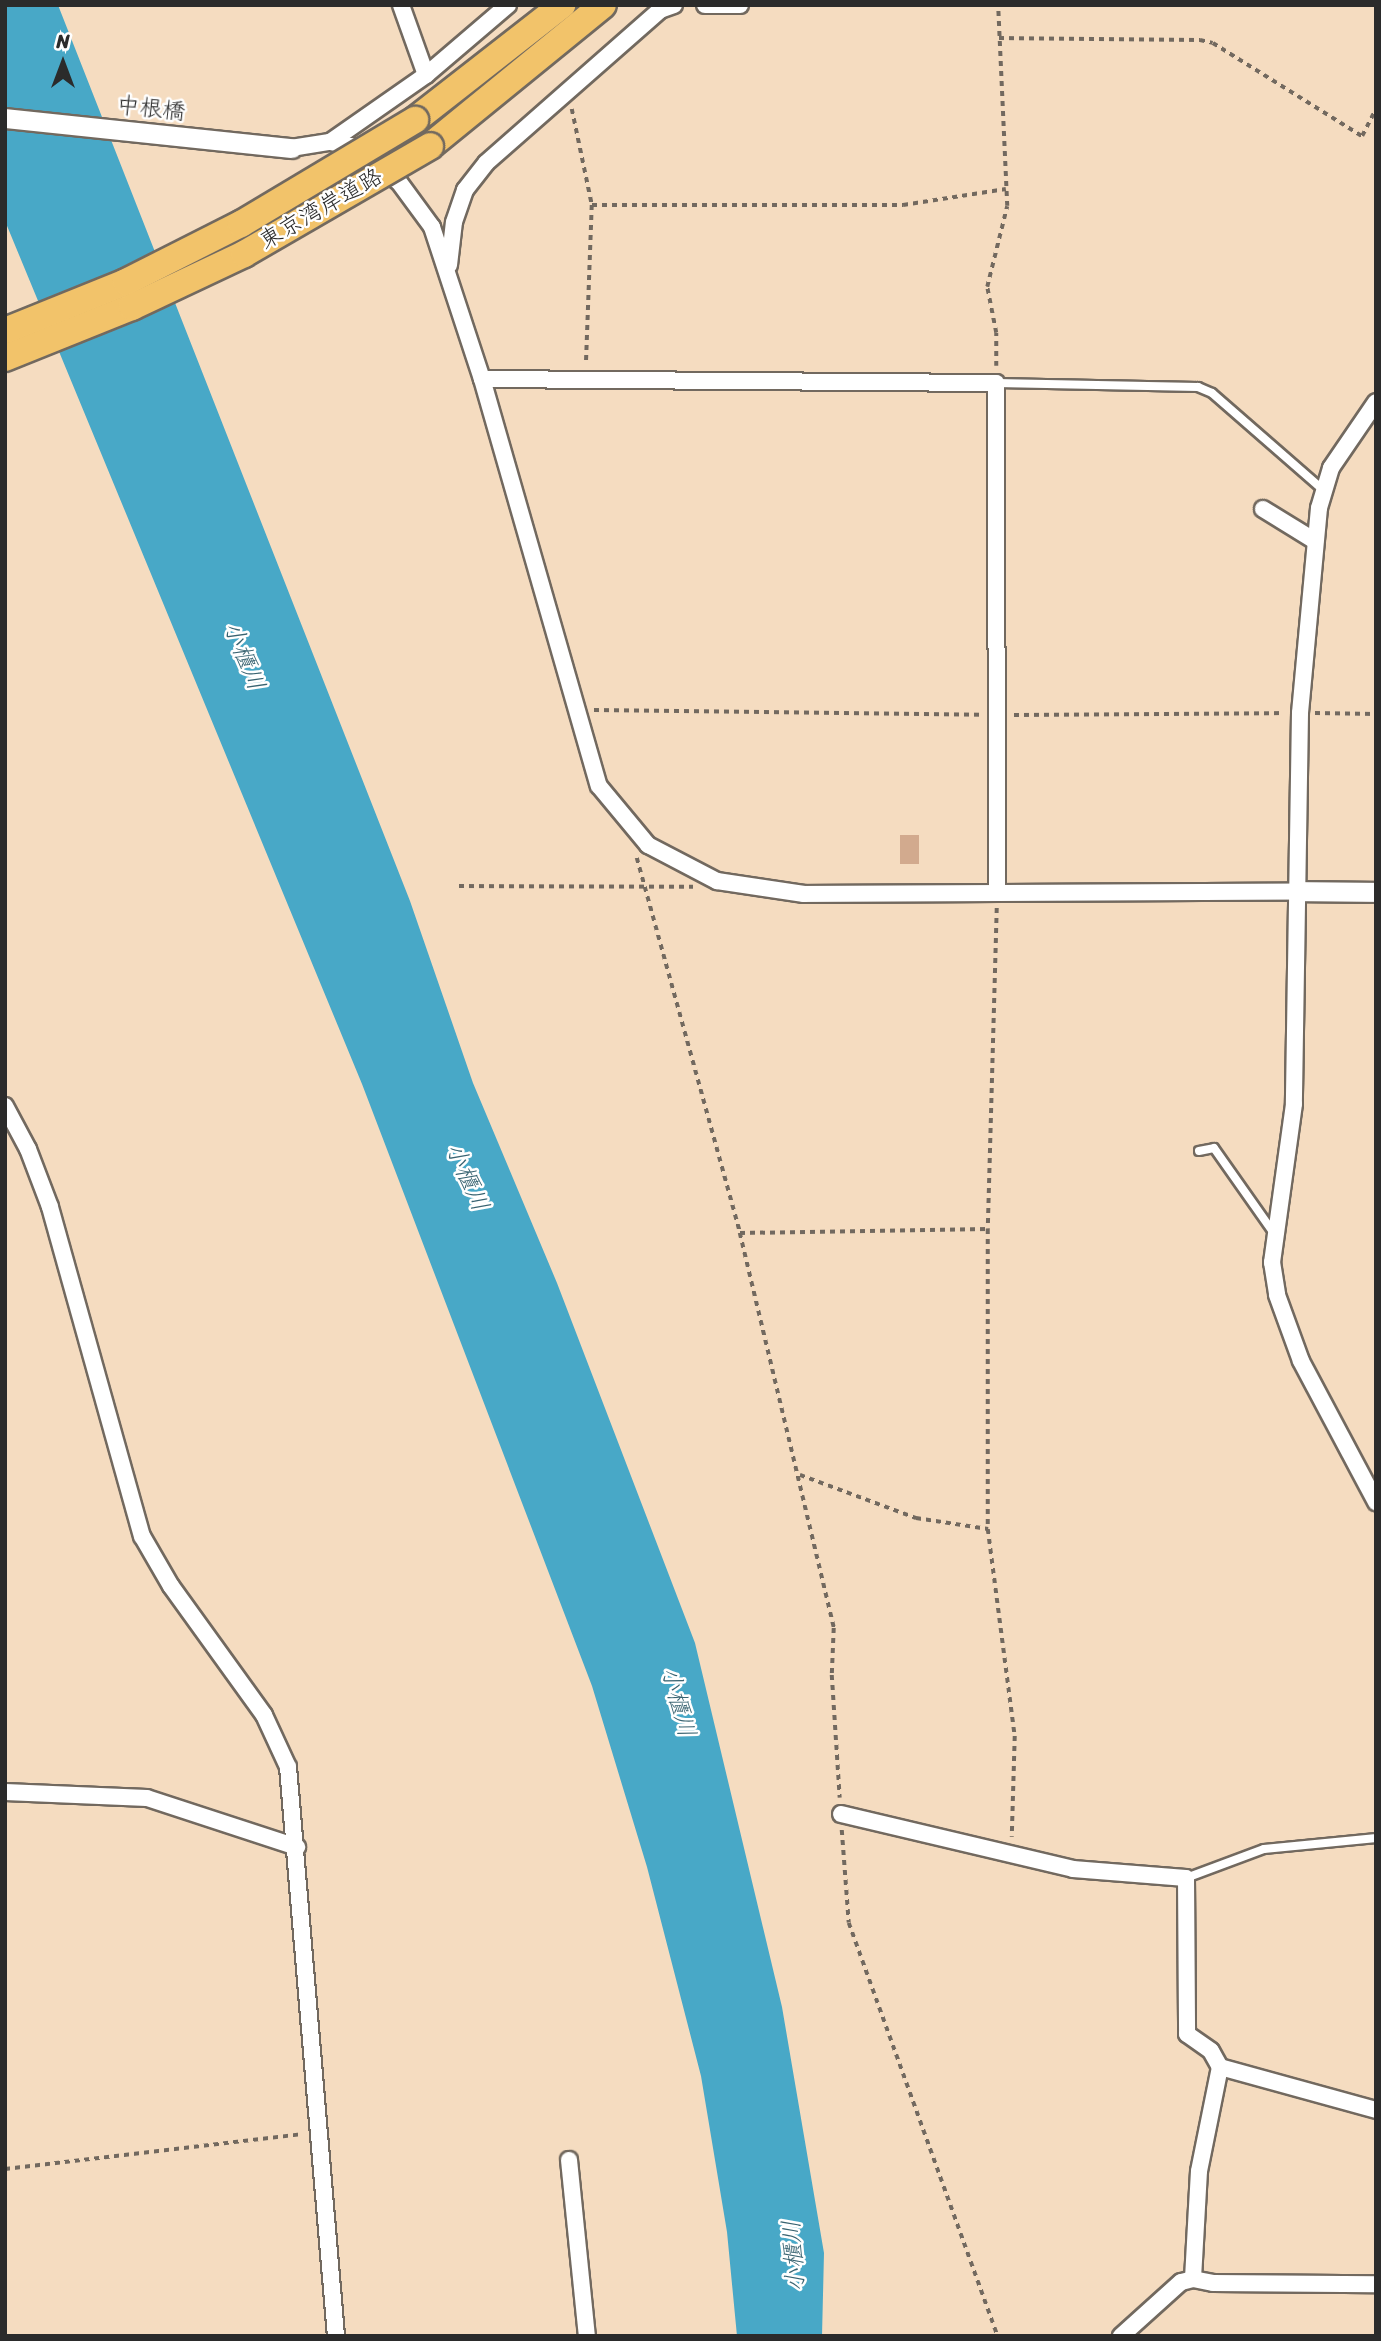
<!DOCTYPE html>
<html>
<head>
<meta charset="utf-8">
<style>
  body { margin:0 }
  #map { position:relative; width:1381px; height:2341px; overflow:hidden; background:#f5dcc0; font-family:Sriracha,"Klee One",sans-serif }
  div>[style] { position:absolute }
  .water>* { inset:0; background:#48a8c7 }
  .building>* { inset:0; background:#d2aa8e; transform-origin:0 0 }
  .path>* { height:3.5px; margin-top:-1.75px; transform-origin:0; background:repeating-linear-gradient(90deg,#72695f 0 5px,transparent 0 10px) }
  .roads { filter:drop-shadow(2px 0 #72695f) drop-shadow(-2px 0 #72695f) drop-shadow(0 2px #72695f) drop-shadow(0 -2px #72695f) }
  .service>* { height:8px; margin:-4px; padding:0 4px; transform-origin:4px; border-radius:4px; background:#fff }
  .minor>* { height:16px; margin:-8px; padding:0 8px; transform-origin:8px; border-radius:8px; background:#fff }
  .tertiary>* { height:19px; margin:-9.5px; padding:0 9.5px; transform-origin:9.5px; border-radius:9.5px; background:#fff }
  .trunk>* { height:26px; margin:-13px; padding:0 13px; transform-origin:13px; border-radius:13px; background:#f2c36a }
  .bridges { filter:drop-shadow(2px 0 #72695f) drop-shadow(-2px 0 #72695f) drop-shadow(0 2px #72695f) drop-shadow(0 -2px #72695f) }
  .trunk-bridge>* { height:26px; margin:-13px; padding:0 13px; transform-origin:13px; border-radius:13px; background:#f2c36a }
  span { translate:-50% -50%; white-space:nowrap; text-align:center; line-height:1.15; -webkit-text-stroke:5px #fff; paint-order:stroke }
  .street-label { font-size:23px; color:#2b2b2b }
  .water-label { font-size:24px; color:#386371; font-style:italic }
  .frame { position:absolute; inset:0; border:7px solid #2b2b2b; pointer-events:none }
  .north { position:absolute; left:28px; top:28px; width:70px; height:70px; -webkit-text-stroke:5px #fff; paint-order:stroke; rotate:0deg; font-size:19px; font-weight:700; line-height:28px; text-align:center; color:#2b2b2b }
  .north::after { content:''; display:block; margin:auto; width:24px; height:32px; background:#2b2b2b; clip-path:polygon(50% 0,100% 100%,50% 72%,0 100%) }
</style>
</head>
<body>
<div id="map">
  <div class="water">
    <div style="clip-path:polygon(5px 5px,58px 5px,410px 901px,473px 1083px,557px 1283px,695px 1643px,782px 2007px,824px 2253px,822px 2336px,737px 2336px,727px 2232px,701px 2076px,647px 1867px,592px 1686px,362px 1084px,5px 221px)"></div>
  </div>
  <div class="building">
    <div style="left:900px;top:835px;width:19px;height:29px"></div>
  </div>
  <div class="path">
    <div style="left:999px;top:38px;width:201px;rotate:0.6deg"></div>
    <div style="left:1200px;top:40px;width:13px;rotate:13deg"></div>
    <div style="left:1213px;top:43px;width:176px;rotate:32deg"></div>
    <div style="left:1362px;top:136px;width:31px;rotate:-63deg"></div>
    <div style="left:572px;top:109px;width:98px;rotate:78.2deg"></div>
    <div style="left:592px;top:205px;width:160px;rotate:92.1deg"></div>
    <div style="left:592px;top:205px;width:311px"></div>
    <div style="left:903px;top:205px;width:104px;rotate:-8.8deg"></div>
    <div style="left:996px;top:366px;width:33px;rotate:-90deg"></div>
    <div style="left:996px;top:333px;width:47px;rotate:-101.1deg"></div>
    <div style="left:987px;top:287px;width:83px;rotate:-76.1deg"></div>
    <div style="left:1007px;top:206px;width:201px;rotate:-92.6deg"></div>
    <div style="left:594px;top:710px;width:388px;rotate:0.7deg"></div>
    <div style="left:1315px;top:713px;width:61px;rotate:0.9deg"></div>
    <div style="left:1014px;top:715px;width:269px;rotate:-0.4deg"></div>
    <div style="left:637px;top:858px;width:389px;rotate:74.6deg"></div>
    <div style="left:740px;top:1233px;width:406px;rotate:76.6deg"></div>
    <div style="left:834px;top:1628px;width:47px;rotate:92.4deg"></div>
    <div style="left:832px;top:1675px;width:123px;rotate:86.3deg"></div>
    <div style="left:459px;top:886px;width:234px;rotate:0.2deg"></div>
    <div style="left:997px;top:908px;width:321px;rotate:91.6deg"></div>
    <div style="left:988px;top:1229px;width:300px;rotate:90deg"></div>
    <div style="left:988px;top:1529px;width:209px;rotate:82.6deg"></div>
    <div style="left:1015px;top:1736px;width:101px;rotate:91.7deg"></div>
    <div style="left:740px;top:1233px;width:248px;rotate:-0.9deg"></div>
    <div style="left:800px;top:1475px;width:124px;rotate:20.3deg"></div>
    <div style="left:916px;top:1518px;width:73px;rotate:8.7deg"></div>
    <div style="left:842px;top:1830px;width:93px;rotate:85.7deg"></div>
    <div style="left:849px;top:1923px;width:439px;rotate:70.2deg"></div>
    <div style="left:5px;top:2169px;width:299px;rotate:-6.7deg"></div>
  </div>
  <div class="roads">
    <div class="service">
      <div style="left:996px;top:383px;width:202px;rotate:1.1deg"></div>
      <div style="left:1198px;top:387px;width:15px;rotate:23deg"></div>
      <div style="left:1212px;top:393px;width:145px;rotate:41.1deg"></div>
      <div style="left:1199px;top:1151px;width:15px;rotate:-11deg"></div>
      <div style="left:1214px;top:1148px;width:103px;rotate:54.9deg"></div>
      <div style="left:1186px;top:1878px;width:83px;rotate:-20.4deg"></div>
      <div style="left:1264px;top:1849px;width:113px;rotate:-5.6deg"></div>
    </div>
    <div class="minor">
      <div style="left:401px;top:5px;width:74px;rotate:70.3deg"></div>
      <div style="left:705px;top:5px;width:35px"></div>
      <div style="left:330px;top:142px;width:21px;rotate:11deg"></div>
      <div style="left:351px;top:146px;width:60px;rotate:36.9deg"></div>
      <div style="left:399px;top:182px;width:56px;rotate:53.7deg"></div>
      <div style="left:432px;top:227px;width:160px;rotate:71.8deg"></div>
      <div style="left:482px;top:379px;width:423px;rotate:74deg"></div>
      <div style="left:599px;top:786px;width:77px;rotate:50.3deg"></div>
      <div style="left:648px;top:845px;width:78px;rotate:27.6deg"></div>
      <div style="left:717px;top:881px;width:88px;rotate:8.5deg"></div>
      <div style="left:804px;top:894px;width:492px;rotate:-0.3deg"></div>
      <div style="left:291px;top:148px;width:39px;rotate:-9deg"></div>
      <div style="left:330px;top:142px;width:117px;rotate:-34.9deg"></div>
      <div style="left:426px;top:75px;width:108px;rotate:-40.5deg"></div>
      <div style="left:449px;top:265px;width:43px;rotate:-83.4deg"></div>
      <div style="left:454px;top:222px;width:34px;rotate:-71deg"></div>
      <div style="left:465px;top:190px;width:34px;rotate:-52deg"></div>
      <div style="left:486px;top:163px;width:232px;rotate:-41.3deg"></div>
      <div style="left:660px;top:10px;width:15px;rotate:-20deg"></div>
      <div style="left:482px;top:379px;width:514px;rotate:0.45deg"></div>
      <div style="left:996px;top:383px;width:509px;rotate:89.89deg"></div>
      <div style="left:1376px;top:402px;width:80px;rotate:124.3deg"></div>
      <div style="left:1331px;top:468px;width:42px;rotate:106.7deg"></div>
      <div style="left:1319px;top:508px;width:206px;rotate:95.3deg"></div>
      <div style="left:1300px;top:713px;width:391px;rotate:90.9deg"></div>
      <div style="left:1294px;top:1104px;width:160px;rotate:97.9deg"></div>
      <div style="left:1272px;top:1262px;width:33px;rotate:81deg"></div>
      <div style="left:1277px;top:1295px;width:70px;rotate:70deg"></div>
      <div style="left:1301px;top:1361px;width:160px;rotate:62deg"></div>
      <div style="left:1263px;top:509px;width:61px;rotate:31.6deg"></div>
      <div style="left:5px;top:1106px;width:49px;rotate:61.9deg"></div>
      <div style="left:28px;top:1149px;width:62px;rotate:69.2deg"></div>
      <div style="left:50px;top:1207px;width:342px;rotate:74.4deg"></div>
      <div style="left:142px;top:1536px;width:58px;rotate:59.9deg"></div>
      <div style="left:171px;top:1586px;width:159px;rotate:54.2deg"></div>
      <div style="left:264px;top:1715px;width:57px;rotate:65.2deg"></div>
      <div style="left:288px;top:1767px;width:571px;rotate:85.18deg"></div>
      <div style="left:5px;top:1792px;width:142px;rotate:2.4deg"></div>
      <div style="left:147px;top:1798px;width:158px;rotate:18.1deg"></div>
      <div style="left:841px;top:1814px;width:238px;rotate:13.3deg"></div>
      <div style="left:1073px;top:1869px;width:113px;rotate:4.6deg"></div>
      <div style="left:1186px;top:1878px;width:156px;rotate:89.6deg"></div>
      <div style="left:1187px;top:2034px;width:29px;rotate:35deg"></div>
      <div style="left:1211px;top:2051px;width:18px;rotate:61deg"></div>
      <div style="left:1220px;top:2067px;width:106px;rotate:101.4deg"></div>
      <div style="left:1199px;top:2171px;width:108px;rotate:93.2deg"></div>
      <div style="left:1193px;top:2279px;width:12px;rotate:166deg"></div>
      <div style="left:1181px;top:2282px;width:81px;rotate:138deg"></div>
      <div style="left:1220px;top:2067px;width:162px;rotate:15.4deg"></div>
      <div style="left:569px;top:2160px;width:177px;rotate:84.2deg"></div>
      <div style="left:1193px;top:2279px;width:20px;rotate:11deg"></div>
      <div style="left:1213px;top:2283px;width:163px;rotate:0.4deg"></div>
    </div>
    <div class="tertiary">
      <div style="left:5px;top:118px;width:288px;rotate:6deg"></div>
      <div style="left:1296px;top:891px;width:80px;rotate:0.7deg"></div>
    </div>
    <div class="trunk">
      <div style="left:415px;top:120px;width:187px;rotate:-38deg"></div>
      <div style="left:430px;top:146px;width:223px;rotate:-39.2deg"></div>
    </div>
  </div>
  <div class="bridges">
    <div class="trunk-bridge">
      <div style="left:5px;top:331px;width:131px;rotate:-22deg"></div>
      <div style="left:126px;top:282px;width:129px;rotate:-26.8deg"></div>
      <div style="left:241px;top:224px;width:203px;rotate:-30.9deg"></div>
      <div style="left:5px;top:358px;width:137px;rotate:-21.9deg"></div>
      <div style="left:132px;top:307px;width:124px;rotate:-25.3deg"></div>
      <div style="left:244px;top:254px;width:215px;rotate:-30.1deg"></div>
    </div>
  </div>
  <div class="street-label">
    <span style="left:151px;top:109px;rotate:6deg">中根橋</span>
    <span style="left:321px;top:209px;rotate:-30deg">東京湾岸道路</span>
  </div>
  <div class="water-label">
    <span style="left:244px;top:656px;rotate:68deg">小櫃川</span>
    <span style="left:467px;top:1177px;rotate:66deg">小櫃川</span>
    <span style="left:678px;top:1702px;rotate:75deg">小櫃川</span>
    <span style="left:794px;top:2256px;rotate:-94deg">小櫃川</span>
  </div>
  <div class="frame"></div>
  <div class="north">N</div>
</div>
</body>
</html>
